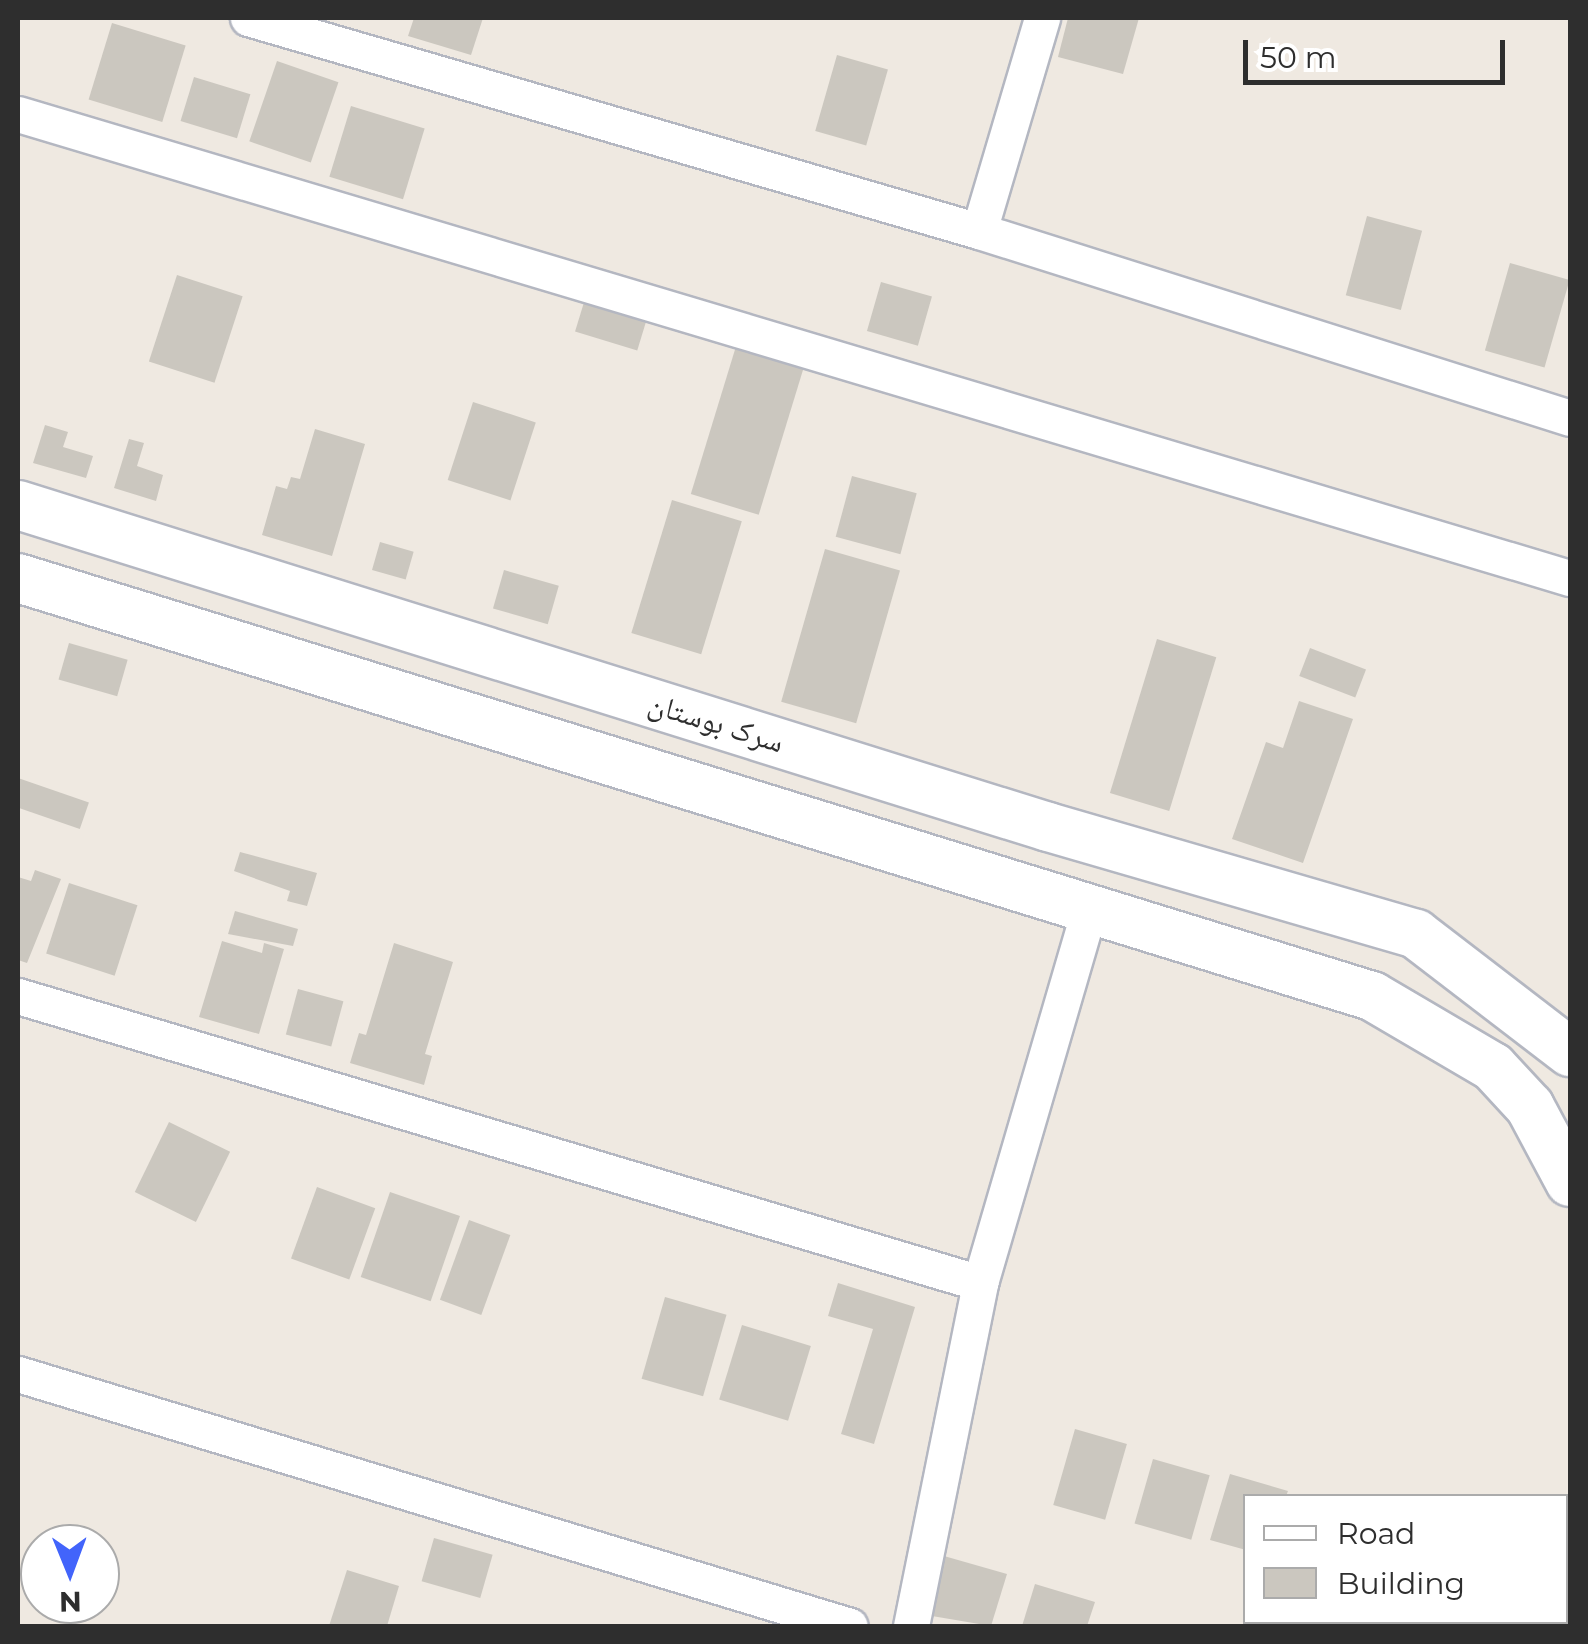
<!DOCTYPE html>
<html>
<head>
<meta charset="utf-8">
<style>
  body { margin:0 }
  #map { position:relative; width:1588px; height:1644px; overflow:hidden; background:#efe9e1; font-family:Montserrat,"Noto Naskh Arabic",sans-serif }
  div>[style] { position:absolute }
  .building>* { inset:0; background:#cbc7bf; transform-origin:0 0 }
  .roads { filter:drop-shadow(2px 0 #b4b7c1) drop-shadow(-2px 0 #b4b7c1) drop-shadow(0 2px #b4b7c1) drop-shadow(0 -2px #b4b7c1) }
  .street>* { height:35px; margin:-17.5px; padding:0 17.5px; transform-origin:17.5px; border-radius:17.5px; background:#fff }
  .secondary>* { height:48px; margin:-24px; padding:0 24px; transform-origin:24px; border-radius:24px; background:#fff }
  span { translate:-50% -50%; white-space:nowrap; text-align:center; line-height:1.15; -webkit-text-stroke:8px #fff; paint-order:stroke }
  .street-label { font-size:30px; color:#2e2e2e }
  .frame { position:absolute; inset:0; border:20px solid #2e2e2e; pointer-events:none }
  .legend { position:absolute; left:1243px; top:1494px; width:325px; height:130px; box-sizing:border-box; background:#fff; border:2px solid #ababab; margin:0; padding:12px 18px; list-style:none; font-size:30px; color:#2e2e2e }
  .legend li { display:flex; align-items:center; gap:20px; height:50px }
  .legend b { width:50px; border:2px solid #ababab }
  .north { position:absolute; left:20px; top:1524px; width:100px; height:100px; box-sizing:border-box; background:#fff; border:2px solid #ababab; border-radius:50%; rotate:179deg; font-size:28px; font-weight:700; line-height:40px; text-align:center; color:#2e2e2e }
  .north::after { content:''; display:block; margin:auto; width:35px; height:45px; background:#4264fb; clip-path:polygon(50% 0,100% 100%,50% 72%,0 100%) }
  .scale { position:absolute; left:1243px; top:40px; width:262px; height:45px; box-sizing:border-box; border:5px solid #2e2e2e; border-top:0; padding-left:12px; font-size:30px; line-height:35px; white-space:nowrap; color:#2e2e2e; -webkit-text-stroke:8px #fff; paint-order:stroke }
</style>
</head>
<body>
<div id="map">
  <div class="building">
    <div style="clip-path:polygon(414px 18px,483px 18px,471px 55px,408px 36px)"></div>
    <div style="clip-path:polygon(1068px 18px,1139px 18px,1123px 74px,1058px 57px)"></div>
    <div style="left:112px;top:23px;width:77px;height:80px;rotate:17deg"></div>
    <div style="left:837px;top:55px;width:53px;height:79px;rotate:16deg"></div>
    <div style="left:277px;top:61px;width:65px;height:85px;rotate:19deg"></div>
    <div style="left:194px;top:77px;width:59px;height:46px;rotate:17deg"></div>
    <div style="left:351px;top:106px;width:77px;height:74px;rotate:17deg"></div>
    <div style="left:1367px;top:216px;width:57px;height:82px;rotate:15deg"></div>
    <div style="left:1510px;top:263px;width:62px;height:91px;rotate:16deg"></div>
    <div style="left:177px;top:275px;width:69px;height:91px;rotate:18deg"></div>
    <div style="left:881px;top:282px;width:53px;height:51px;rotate:16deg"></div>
    <div style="left:585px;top:299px;width:65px;height:34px;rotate:17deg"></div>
    <div style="left:737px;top:343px;width:71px;height:158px;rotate:17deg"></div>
    <div style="left:473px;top:402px;width:66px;height:82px;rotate:18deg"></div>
    <div style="clip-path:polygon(45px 425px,68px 432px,63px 447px,93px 456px,86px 478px,33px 463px)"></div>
    <div style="clip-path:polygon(315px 429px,365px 444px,332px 556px,262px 535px,276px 486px,287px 489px,291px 477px,300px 479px)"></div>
    <div style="clip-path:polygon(129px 439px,144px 443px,137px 466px,163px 475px,156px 501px,114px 488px)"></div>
    <div style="left:852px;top:476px;width:67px;height:63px;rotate:15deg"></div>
    <div style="left:672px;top:500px;width:73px;height:139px;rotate:17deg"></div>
    <div style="left:380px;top:542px;width:35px;height:29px;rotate:16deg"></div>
    <div style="left:825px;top:549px;width:78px;height:159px;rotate:16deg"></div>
    <div style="left:504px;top:570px;width:57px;height:40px;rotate:16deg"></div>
    <div style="left:1157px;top:639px;width:62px;height:161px;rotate:17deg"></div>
    <div style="left:69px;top:643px;width:61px;height:38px;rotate:16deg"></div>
    <div style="left:1310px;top:648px;width:60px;height:30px;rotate:21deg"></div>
    <div style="clip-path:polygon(1299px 701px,1353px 719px,1303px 863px,1232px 839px,1266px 742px,1283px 748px)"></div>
    <div style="left:18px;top:778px;width:75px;height:28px;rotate:19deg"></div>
    <div style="clip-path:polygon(240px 852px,317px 873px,307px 906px,287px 901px,290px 891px,234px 871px)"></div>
    <div style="clip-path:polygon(35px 870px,61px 879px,27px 963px,18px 960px,18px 877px,31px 881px)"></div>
    <div style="left:69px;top:883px;width:72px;height:74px;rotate:18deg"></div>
    <div style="clip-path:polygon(235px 911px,298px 929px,293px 946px,228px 934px)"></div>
    <div style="clip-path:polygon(222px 941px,262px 953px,264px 943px,284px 949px,259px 1034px,199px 1017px)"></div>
    <div style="clip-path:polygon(394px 943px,453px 962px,425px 1054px,432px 1056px,424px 1085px,350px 1063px,359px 1033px,366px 1035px)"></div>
    <div style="left:298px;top:989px;width:47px;height:47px;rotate:15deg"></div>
    <div style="left:169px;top:1122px;width:68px;height:78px;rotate:26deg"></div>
    <div style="left:317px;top:1187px;width:62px;height:76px;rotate:20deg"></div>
    <div style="left:390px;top:1192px;width:74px;height:90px;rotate:19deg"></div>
    <div style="left:469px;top:1220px;width:44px;height:85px;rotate:20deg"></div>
    <div style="clip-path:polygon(838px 1283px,915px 1307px,874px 1444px,841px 1434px,873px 1329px,828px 1316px)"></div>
    <div style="left:665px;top:1297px;width:64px;height:85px;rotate:16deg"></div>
    <div style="left:742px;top:1325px;width:72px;height:78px;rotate:17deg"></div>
    <div style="left:1075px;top:1429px;width:54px;height:79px;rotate:16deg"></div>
    <div style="left:1153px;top:1459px;width:59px;height:67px;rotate:16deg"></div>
    <div style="clip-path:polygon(1230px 1474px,1288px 1491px,1286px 1496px,1246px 1496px,1246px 1550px,1210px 1540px)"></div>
    <div style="left:434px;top:1538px;width:61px;height:45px;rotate:16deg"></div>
    <div style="clip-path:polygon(944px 1556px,1007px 1574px,991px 1626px,926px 1615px)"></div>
    <div style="clip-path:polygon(347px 1570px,399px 1586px,387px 1626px,329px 1626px)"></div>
    <div style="clip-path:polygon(1035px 1584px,1095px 1602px,1087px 1626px,1022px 1626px)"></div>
  </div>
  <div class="roads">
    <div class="street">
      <div style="left:248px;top:18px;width:761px;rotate:16.25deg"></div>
      <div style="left:979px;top:231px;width:620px;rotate:17.56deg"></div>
      <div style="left:18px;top:114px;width:1620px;rotate:16.65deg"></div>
      <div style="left:979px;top:231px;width:222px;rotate:-73.5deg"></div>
      <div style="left:18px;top:996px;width:1004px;rotate:16.61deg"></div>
      <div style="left:18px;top:1374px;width:869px;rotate:16.85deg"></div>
      <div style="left:911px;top:1626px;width:350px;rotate:-78.6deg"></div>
      <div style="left:980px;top:1283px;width:392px;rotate:-73.7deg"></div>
    </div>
    <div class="secondary">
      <div style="left:18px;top:505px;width:1079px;rotate:17.36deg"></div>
      <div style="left:1048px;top:827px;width:383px;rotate:16.2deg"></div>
      <div style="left:1416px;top:934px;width:194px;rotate:37.5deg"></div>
      <div style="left:18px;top:578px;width:1417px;rotate:17.16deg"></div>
      <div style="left:1372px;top:996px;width:140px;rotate:30.4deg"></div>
      <div style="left:1493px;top:1067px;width:54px;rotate:47.2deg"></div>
      <div style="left:1530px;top:1107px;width:85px;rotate:61.9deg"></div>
    </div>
  </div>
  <div class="street-label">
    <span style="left:716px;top:723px;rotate:17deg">سرک بوستان</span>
  </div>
  <div class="frame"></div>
  <ul class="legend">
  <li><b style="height:12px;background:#fff"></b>Road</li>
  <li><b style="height:28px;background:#cbc7bf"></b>Building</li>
  </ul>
  <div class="north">N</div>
  <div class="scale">50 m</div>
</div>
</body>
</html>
